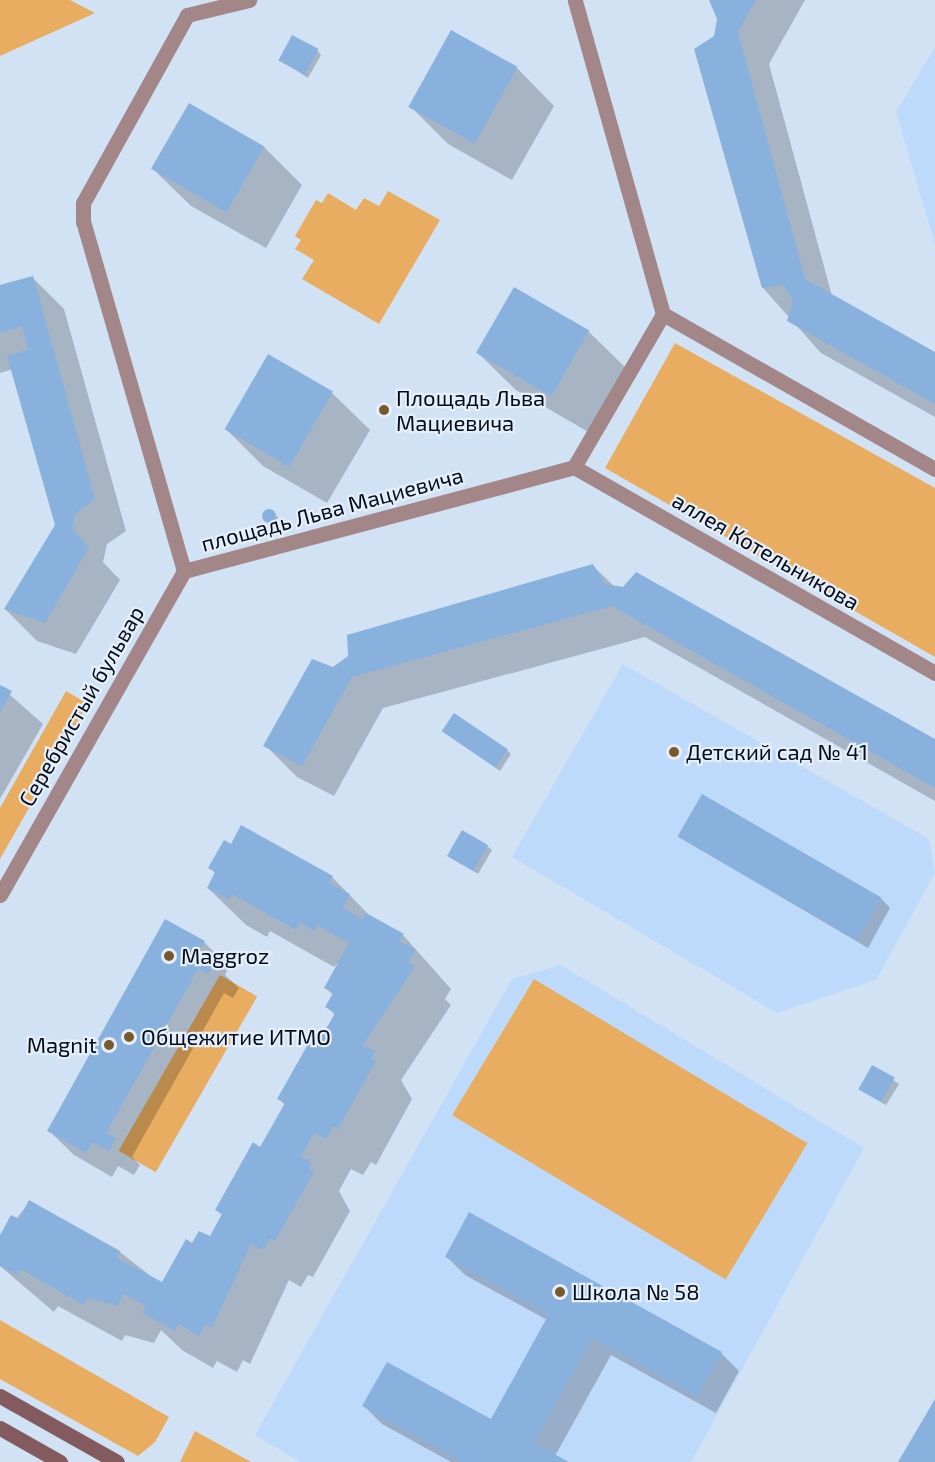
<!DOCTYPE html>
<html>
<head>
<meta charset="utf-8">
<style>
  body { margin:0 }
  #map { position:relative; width:935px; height:1462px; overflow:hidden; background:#d1e2f5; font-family:"Exo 2",sans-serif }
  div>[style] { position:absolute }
  .built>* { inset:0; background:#bedafa }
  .green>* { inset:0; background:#e8ad60; transform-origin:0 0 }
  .shadow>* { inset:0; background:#0003; transform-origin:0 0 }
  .building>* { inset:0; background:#89b1de; transform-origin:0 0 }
  .round { border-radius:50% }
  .street>* { height:15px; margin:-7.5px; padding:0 7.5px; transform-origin:7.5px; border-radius:7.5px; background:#a38688 }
  .secondary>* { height:15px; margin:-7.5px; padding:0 7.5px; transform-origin:7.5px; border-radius:7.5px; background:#835b5f }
  .dots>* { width:16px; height:16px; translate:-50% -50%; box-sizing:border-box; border:3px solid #e6eef8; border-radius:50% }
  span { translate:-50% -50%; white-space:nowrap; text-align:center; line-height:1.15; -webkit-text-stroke:4.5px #e6eef8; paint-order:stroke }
  .poi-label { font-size:22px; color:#020d1c }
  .left { translate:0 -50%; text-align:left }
  .right { translate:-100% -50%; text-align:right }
  .street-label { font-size:22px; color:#020d1c }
</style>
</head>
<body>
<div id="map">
  <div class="built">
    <div style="clip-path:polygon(935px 47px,935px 244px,896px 112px)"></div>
    <div style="clip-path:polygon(623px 664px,929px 839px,935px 873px,876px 980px,777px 1013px,512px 857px)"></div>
    <div style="clip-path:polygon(561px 965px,864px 1148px,691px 1462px,300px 1462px,255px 1435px,512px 979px)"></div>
  </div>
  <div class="green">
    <div style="clip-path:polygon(0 0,70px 0,95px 13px,0 56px)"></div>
    <div style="clip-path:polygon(388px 191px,440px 220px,379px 324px,302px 279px,314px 260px,295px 249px,301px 240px,295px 236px,316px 200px,322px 203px,328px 193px,356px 210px,364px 198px,379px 206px)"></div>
    <div style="clip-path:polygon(675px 343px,935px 488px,935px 657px,605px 468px)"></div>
    <div style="clip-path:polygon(66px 691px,88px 704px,0 859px,0 808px)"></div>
    <div style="left:220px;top:975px;width:43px;height:203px;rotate:30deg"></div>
    <div style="left:534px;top:979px;width:319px;height:159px;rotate:31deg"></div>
    <div style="clip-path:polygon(0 1320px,169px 1417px,155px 1442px,138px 1456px,0 1379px)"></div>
    <div style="clip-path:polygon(195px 1431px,251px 1462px,180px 1462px)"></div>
  </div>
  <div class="shadow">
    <div style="clip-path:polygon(710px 0,805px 0,769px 64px,832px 296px,935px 354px,935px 417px,821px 353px,763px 288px,715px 37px,719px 18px)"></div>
    <div style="clip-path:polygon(452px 32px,517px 68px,554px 106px,512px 180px,448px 144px,410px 106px)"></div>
    <div style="clip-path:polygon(317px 50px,321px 55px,308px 78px,280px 60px)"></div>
    <div style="clip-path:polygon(189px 105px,264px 147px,302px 185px,266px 248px,191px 206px,153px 169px)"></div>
    <div style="clip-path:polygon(32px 277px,64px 309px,126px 531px,107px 544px,103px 562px,120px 580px,76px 654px,37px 641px,5px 609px,56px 525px,13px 369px,0 373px,0 286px)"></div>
    <div style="clip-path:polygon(514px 289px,589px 332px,627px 369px,590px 433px,516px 390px,478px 353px)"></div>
    <div style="clip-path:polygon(332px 393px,370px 430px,327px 503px,263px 466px,226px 429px)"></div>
    <div style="clip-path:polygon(266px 512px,278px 517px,278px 525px,265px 520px)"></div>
    <div style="clip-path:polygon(592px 565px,615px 587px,935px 741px,935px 801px,645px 637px,383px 708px,334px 796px,297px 777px,265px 745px,333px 669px)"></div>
    <div style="clip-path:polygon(0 686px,43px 724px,0 799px)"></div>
    <div style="clip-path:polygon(444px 732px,507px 750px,511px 754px,500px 771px)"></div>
    <div style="clip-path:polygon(679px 837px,881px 898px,890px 908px,868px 948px)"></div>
    <div style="clip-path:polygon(487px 846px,492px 850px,478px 874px,450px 856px)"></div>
    <div style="clip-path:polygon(210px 868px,332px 877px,369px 915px,403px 935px,451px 989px,445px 999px,451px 1005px,401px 1080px,412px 1099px,376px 1165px,371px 1162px,363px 1175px,351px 1169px,339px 1191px,350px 1211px,313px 1277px,308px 1275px,301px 1287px,289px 1280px,250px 1364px,243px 1360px,237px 1372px,217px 1361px,213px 1368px,182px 1350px,161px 1330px,154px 1343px,125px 1335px,122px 1341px,58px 1306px,54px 1312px,0 1266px,0 1238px,30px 1202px,120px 1252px,162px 1285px,193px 1245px,211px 1238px,223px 1216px,217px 1210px,261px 1149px,285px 1105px,279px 1099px,335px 1015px,327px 1007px,333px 995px,326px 988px,340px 961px,334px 967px,270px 931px,267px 937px,246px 925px,208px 888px,216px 874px)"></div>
    <div style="clip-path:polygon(204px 942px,229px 967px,225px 975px,239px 988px,233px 998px,224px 993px,132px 1157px,140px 1165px,134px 1175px,118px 1166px,112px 1177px,74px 1155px,48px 1130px)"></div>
    <div style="left:872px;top:1067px;width:32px;height:25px;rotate:32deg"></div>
    <div style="clip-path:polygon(447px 1257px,721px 1353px,739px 1371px,716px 1413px,611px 1355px,555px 1456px,565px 1462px,451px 1462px,382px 1424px,364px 1406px,491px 1421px,547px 1320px,465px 1275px)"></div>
  </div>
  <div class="building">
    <div style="clip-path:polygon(709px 0,756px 0,738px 32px,805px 279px,935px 352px,935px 404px,787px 321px,793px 302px,784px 285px,762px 288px,694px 49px,714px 36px,717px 19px)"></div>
    <div style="left:451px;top:30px;width:76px;height:88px;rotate:29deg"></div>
    <div style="left:292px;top:35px;width:30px;height:29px;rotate:28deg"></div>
    <div style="left:189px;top:103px;width:87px;height:76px;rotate:30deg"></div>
    <div style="clip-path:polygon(33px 276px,95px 499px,76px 513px,72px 529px,89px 547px,45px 623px,4px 609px,55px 525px,7px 356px,28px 350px,22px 326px,0 333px,0 285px)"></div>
    <div style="left:514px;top:287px;width:87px;height:76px;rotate:30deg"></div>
    <div style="left:268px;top:354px;width:75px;height:87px;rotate:30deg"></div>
    <div class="round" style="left:262px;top:509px;width:14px;height:14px"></div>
    <div style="clip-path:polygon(593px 564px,605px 584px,623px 587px,636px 572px,935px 739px,935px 788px,612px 606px,352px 677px,302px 766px,263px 746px,312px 659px,333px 667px,348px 656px,347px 635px)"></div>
    <div style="clip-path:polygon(0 685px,12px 691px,0 712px)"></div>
    <div style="left:454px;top:713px;width:65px;height:22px;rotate:34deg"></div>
    <div style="left:702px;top:794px;width:207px;height:49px;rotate:30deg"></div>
    <div style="clip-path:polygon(241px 825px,333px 876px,329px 883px,350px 894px,343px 908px,362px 919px,366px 913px,404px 934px,399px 941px,415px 950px,408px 962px,415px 966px,363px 1045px,375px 1051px,371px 1058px,376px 1061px,338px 1129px,333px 1126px,326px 1139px,314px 1133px,301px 1156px,312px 1163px,309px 1169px,314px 1172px,275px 1241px,270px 1238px,263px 1250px,251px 1244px,212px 1328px,206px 1324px,199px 1336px,179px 1324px,175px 1331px,142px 1313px,146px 1306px,124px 1294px,117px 1306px,88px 1298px,84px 1305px,20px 1269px,17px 1275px,0 1266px,0 1235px,11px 1215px,19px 1219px,29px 1200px,120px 1251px,117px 1258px,162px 1282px,186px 1239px,192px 1243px,199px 1231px,210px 1236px,222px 1214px,215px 1210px,253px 1142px,260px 1147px,285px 1103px,277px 1099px,316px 1030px,323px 1035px,335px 1013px,325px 1007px,333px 993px,324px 988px,349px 943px,317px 925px,314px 931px,300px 923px,296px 930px,232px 894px,229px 900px,207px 888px,215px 872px,208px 868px,224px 840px,231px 844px)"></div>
    <div style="left:462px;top:830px;width:30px;height:30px;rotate:30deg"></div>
    <div style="clip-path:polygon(165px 919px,205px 941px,198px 953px,215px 962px,208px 974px,198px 969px,106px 1133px,116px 1138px,109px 1151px,93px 1142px,86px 1153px,47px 1131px)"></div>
    <div style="left:872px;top:1065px;width:26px;height:28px;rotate:29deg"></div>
    <div style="clip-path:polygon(469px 1212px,722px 1352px,697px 1396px,592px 1338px,534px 1443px,569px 1462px,463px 1462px,362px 1406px,387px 1362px,491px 1419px,549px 1314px,445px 1257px)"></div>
    <div style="clip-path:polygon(935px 1399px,935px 1462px,898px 1462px)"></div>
  </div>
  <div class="street">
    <div style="left:663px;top:314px;width:313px;rotate:29.7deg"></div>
    <div style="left:574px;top:467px;width:416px;rotate:29.7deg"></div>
    <div style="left:184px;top:571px;width:404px;rotate:-14.9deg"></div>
    <div style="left:574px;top:467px;width:177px;rotate:-59.8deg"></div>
    <div style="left:663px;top:314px;width:326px;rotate:-105.7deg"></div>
    <div style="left:184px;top:571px;width:363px;rotate:-106.1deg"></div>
    <div style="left:83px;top:222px;width:19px;rotate:-90deg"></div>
    <div style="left:83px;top:203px;width:215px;rotate:-61deg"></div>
    <div style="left:187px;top:15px;width:64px;rotate:-13.6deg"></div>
    <div style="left:0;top:895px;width:373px;rotate:-60.4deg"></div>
  </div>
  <div class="secondary">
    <div style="left:0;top:1396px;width:134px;rotate:29.4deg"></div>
    <div style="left:0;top:1428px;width:69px;rotate:29.5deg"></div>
  </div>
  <div class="dots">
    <div style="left:384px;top:410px;background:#78592e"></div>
    <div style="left:674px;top:752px;background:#78592e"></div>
    <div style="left:169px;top:956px;background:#78592e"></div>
    <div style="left:129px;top:1037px;background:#78592e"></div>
    <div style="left:109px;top:1045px;background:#78592e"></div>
    <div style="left:560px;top:1292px;background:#78592e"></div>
  </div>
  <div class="poi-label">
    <span class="left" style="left:396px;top:410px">Площадь Льва<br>Мациевича</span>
    <span class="left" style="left:686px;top:752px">Детский сад № 41</span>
    <span class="left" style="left:181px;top:956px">Maggroz</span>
    <span class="left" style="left:141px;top:1037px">Общежитие ИТМО</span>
    <span class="right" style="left:97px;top:1045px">Magnit</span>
    <span class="left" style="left:572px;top:1292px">Школа № 58</span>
  </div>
  <div class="street-label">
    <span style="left:332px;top:509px;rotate:-15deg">площадь Льва Мациевича</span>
    <span style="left:766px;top:551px;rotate:30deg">аллея Котельникова</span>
    <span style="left:81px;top:706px;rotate:-60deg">Серебристый бульвар</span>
  </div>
</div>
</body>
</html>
